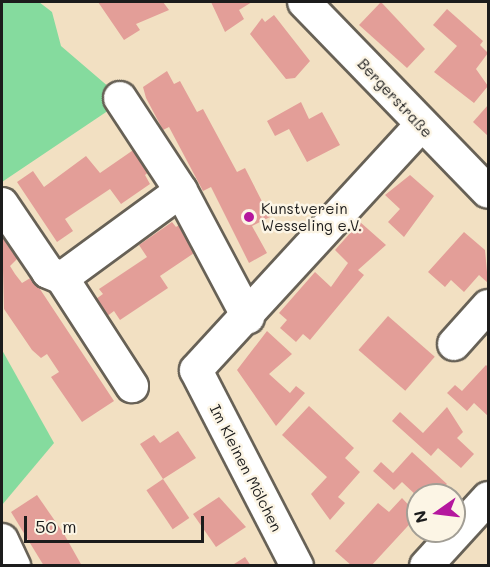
<!DOCTYPE html>
<html>
<head>
<meta charset="utf-8">
<style>
  body { margin:0 }
  #map { position:relative; width:490px; height:567px; overflow:hidden; background:#f2e0c2; font-family:Mali,sans-serif }
  div>[style] { position:absolute }
  .green>* { inset:0; background:#85db9e }
  .building>* { inset:0; background:#e39e98; transform-origin:0 0 }
  .roads { filter:drop-shadow(2px 0 #676156) drop-shadow(-2px 0 #676156) drop-shadow(0 2px #676156) drop-shadow(0 -2px #676156) }
  .minor>* { height:32px; margin:-16px; padding:0 16px; transform-origin:16px; border-radius:16px; background:#fff }
  .dots>* { width:16px; height:16px; translate:-50% -50%; box-sizing:border-box; border:3px solid #fcf5e5; border-radius:50% }
  span { translate:-50% -50%; white-space:nowrap; text-align:center; line-height:1.15; -webkit-text-stroke:5px #fcf5e5; paint-order:stroke }
  .street-label { font-size:15px; color:#1c1c1c }
  .poi-label { font-size:15px; color:#1c1c1c }
  .left { translate:0 -50%; text-align:left }
  .frame { position:absolute; inset:0; border:3px solid #1c1c1c; pointer-events:none }
  .north { position:absolute; left:406px; top:483px; width:60px; height:60px; box-sizing:border-box; background:#fcf5e5; border:2px solid #a29e95; border-radius:50%; rotate:256deg; font-size:16px; font-weight:700; line-height:24px; text-align:center; color:#1c1c1c }
  .north::after { content:''; display:block; margin:auto; width:21px; height:27px; background:#b5179e; clip-path:polygon(50% 0,100% 100%,50% 72%,0 100%) }
  .scale { position:absolute; left:24px; top:516px; width:180px; height:27px; box-sizing:border-box; border:3px solid #1c1c1c; border-top:0; padding-left:8px; font-size:18px; line-height:21px; white-space:nowrap; color:#1c1c1c; -webkit-text-stroke:4px #fcf5e5; paint-order:stroke }
</style>
</head>
<body>
<div id="map">
  <div class="green">
    <div style="clip-path:polygon(2px 2px,39px 2px,52px 12px,61px 46px,124px 100px,2px 182px)"></div>
    <div style="clip-path:polygon(2px 350px,54px 443px,2px 505px)"></div>
  </div>
  <div class="building">
    <div style="clip-path:polygon(98px 2px,163px 2px,169px 10px,136px 24px,140px 30px,124px 40px)"></div>
    <div style="clip-path:polygon(211px 2px,252px 2px,239px 10px,244px 19px,225px 32px)"></div>
    <div style="clip-path:polygon(381px 2px,425px 49px,407px 68px,359px 25px)"></div>
    <div style="clip-path:polygon(447px 9px,483px 41px,480px 45px,488px 53px,476px 69px,488px 86px,474px 103px,434px 72px,457px 46px,433px 25px)"></div>
    <div style="clip-path:polygon(274px 15px,310px 61px,295px 78px,286px 79px,250px 34px,262px 18px,265px 22px)"></div>
    <div style="clip-path:polygon(167px 71px,174px 84px,180px 81px,197px 112px,203px 109px,237px 172px,245px 168px,270px 217px,252px 226px,267px 253px,249px 263px,211px 187px,203px 191px,169px 127px,163px 130px,146px 98px,143px 87px)"></div>
    <div style="clip-path:polygon(301px 102px,309px 119px,322px 112px,340px 145px,307px 162px,289px 129px,275px 136px,267px 121px)"></div>
    <div style="clip-path:polygon(488px 105px,488px 136px,473px 122px)"></div>
    <div style="clip-path:polygon(142px 144px,154px 168px,145px 175px,150px 184px,121px 204px,110px 189px,65px 219px,73px 231px,57px 242px,17px 182px,33px 171px,44px 187px,86px 156px,100px 173px)"></div>
    <div style="clip-path:polygon(410px 175px,434px 196px,404px 237px,388px 222px,400px 209px,385px 195px)"></div>
    <div style="clip-path:polygon(188px 219px,203px 247px,160px 276px,168px 288px,120px 320px,114px 311px,106px 317px,117px 333px,108px 339px,86px 306px,103px 294px,99px 289px,147px 257px,139px 245px,172px 222px,176px 227px)"></div>
    <div style="clip-path:polygon(360px 222px,386px 245px,358px 270px,364px 275px,310px 340px,303px 334px,296px 342px,280px 328px,287px 320px,279px 313px,315px 272px,331px 287px,348px 263px,335px 250px)"></div>
    <div style="clip-path:polygon(2px 231px,20px 256px,10px 266px,15px 274px,22px 283px,32px 277px,114px 401px,82px 422px,51px 377px,59px 372px,47px 354px,41px 358px,32px 350px,4px 309px)"></div>
    <div style="clip-path:polygon(464px 232px,485px 250px,488px 283px,479px 275px,464px 292px,451px 280px,445px 287px,428px 272px)"></div>
    <div style="left:388px;top:316px;width:62px;height:45px;rotate:41deg"></div>
    <div style="clip-path:polygon(267px 331px,292px 354px,269px 374px,290px 393px,296px 386px,305px 393px,276px 426px,237px 370px)"></div>
    <div style="clip-path:polygon(486px 365px,488px 367px,488px 416px,474px 403px,467px 411px,447px 393px,455px 385px,462px 391px)"></div>
    <div style="clip-path:polygon(309px 406px,354px 448px,345px 458px,360px 472px,338px 497px,345px 503px,330px 520px,311px 494px,327px 477px,282px 435px)"></div>
    <div style="clip-path:polygon(447px 407px,463px 432px,457px 438px,474px 454px,461px 468px,438px 448px,431px 456px,392px 421px,400px 412px,423px 433px)"></div>
    <div style="clip-path:polygon(178px 431px,196px 458px,163px 479px,140px 444px,154px 435px,160px 443px)"></div>
    <div style="clip-path:polygon(412px 452px,447px 484px,436px 495px,418px 497px,402px 482px,394px 490px,373px 471px,381px 462px,393px 473px)"></div>
    <div style="left:163px;top:479px;width:47px;height:20px;rotate:56deg"></div>
    <div style="clip-path:polygon(37px 495px,64px 534px,82px 566px,44px 566px,11px 512px)"></div>
    <div style="clip-path:polygon(219px 497px,246px 527px,216px 547px,193px 514px)"></div>
    <div style="clip-path:polygon(402px 498px,418px 515px,371px 566px,352px 566px,335px 551px,378px 503px,389px 512px)"></div>
    <div style="clip-path:polygon(245px 557px,251px 566px,231px 566px)"></div>
  </div>
  <div class="roads">
    <div class="minor">
      <div style="left:304px;top:2px;width:264px;rotate:45.9deg"></div>
      <div style="left:120px;top:98px;width:111px;rotate:56.7deg"></div>
      <div style="left:181px;top:191px;width:143px;rotate:62deg"></div>
      <div style="left:2px;top:204px;width:82px;rotate:55.9deg"></div>
      <div style="left:48px;top:272px;width:15px;rotate:23deg"></div>
      <div style="left:62px;top:278px;width:129px;rotate:57.1deg"></div>
      <div style="left:62px;top:278px;width:147px;rotate:-36.2deg"></div>
      <div style="left:454px;top:344px;width:51px;rotate:-48.2deg"></div>
      <div style="left:2px;top:540px;width:29px;rotate:65deg"></div>
      <div style="left:297px;top:566px;width:220px;rotate:-117.3deg"></div>
      <div style="left:196px;top:370px;width:331px;rotate:-47.4deg"></div>
      <div style="left:426px;top:566px;width:92px;rotate:-47.6deg"></div>
    </div>
  </div>
  <div class="dots">
    <div style="left:249px;top:217px;background:#b5179e"></div>
  </div>
  <div class="street-label">
    <span style="left:395px;top:98px;rotate:47deg">Bergerstraße</span>
    <span style="left:246px;top:468px;rotate:63deg">Im Kleinen Mölchen</span>
  </div>
  <div class="poi-label">
    <span class="left" style="left:261px;top:217px">Kunstverein<br>Wesseling e.V.</span>
  </div>
  <div class="frame"></div>
  <div class="north">N</div>
  <div class="scale">50 m</div>
</div>
</body>
</html>
